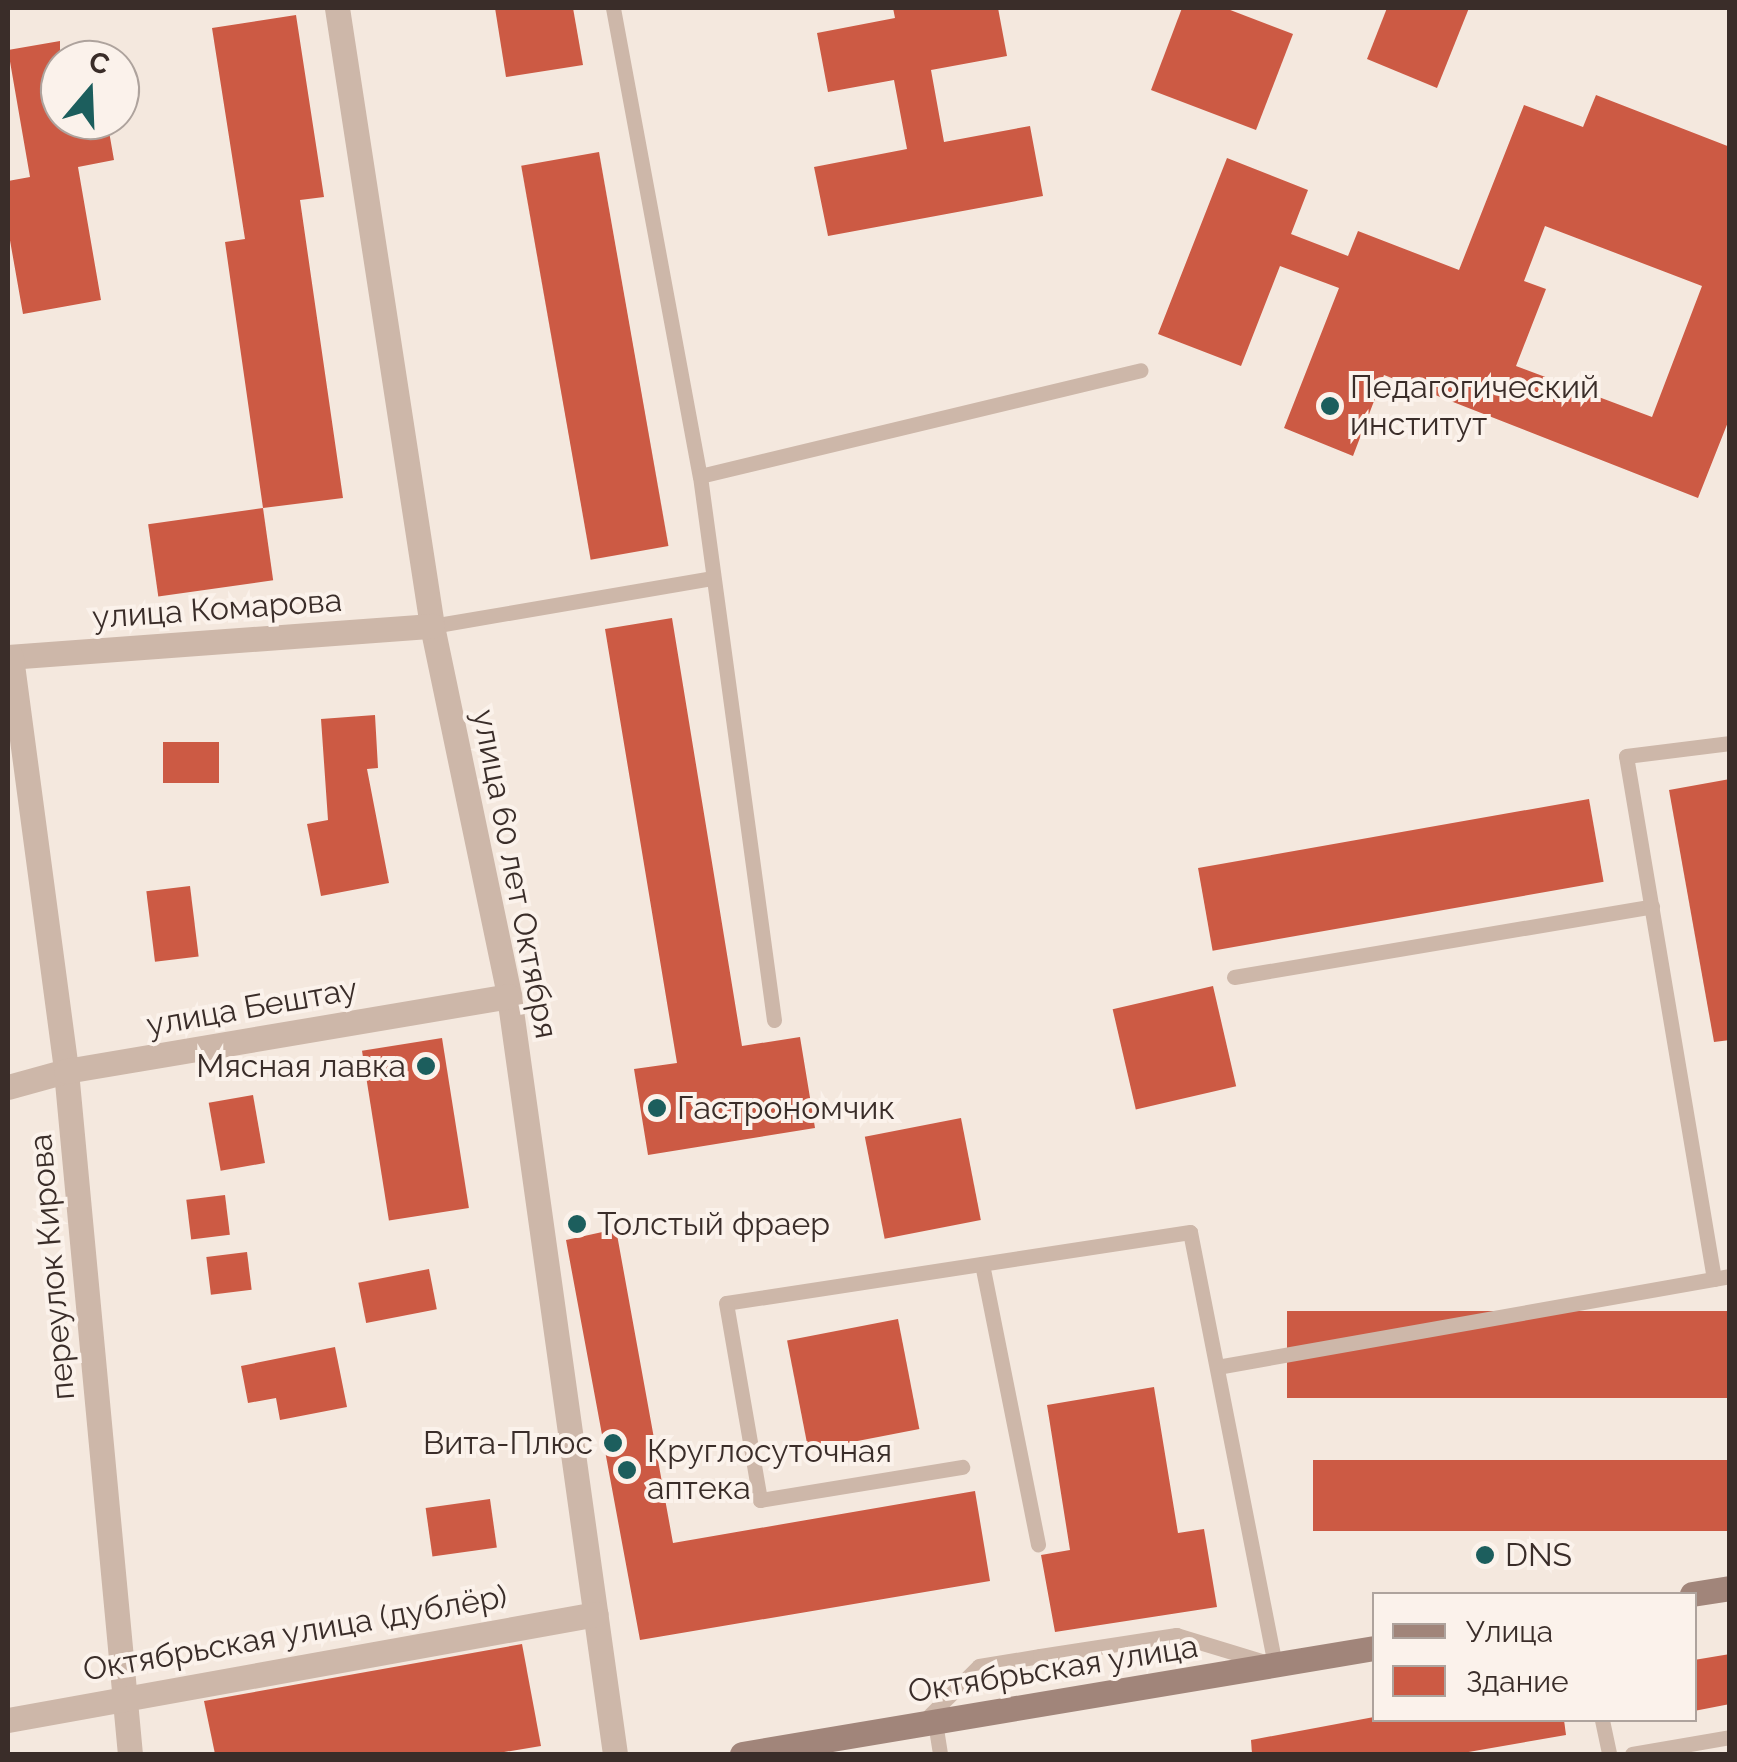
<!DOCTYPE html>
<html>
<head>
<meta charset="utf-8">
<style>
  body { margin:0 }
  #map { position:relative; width:1737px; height:1762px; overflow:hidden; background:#f4e8de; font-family:Raleway,sans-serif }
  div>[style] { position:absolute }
  .building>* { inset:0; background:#cc5a44; transform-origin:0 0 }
  .lane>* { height:15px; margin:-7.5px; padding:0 7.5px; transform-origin:7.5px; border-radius:7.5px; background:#cdb7a9 }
  .street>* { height:25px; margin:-12.5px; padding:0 12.5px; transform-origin:12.5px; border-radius:12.5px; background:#cdb7a9 }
  .secondary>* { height:25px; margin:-12.5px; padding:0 12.5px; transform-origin:12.5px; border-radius:12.5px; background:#a1857a }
  .dots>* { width:28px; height:28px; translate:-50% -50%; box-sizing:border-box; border:5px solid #fbf2eb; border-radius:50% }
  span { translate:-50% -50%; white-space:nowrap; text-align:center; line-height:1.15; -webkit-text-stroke:8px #fbf2eb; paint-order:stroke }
  .poi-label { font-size:32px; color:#3a2d29 }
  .left { translate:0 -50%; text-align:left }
  .right { translate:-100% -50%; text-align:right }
  .street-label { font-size:32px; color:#3a2d29 }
  .frame { position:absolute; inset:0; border:10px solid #3a2d29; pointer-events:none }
  .legend { position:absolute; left:1372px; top:1592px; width:325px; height:130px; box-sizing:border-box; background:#fbf2eb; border:2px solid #aea39d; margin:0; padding:12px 18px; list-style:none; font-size:30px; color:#3a2d29 }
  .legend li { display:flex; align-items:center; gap:20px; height:50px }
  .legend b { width:50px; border:2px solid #aea39d }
  .north { position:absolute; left:40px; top:40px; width:100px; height:100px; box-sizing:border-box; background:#fbf2eb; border:2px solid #aea39d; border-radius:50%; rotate:19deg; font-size:28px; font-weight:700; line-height:40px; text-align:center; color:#3a2d29 }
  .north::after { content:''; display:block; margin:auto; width:35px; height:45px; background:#1c5e5d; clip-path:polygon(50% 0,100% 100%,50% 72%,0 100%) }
</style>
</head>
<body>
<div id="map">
  <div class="building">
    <div style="clip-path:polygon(495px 8px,573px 8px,583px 65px,506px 77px)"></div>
    <div style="clip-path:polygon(893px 8px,998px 8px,1007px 56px,931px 70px,944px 142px,1030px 126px,1043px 196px,828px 236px,814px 167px,907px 149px,894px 80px,828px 92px,817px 33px,895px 18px)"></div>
    <div style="clip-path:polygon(1182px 8px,1225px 8px,1293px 34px,1256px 130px,1151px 90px)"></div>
    <div style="clip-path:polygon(1387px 8px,1469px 8px,1437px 88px,1367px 59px)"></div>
    <div style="clip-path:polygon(296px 15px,324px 197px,300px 200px,343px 498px,263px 508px,225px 242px,245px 239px,212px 28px)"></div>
    <div style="clip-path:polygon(60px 41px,60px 120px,107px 120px,114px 160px,78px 167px,101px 300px,23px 314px,8px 229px,8px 181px,30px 177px,8px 50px)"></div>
    <div style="clip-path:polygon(evenodd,1596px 95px,1730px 147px,1730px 417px,1698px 498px,1384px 375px,1353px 456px,1284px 428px,1339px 288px,1280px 266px,1241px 366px,1158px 334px,1227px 158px,1308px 190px,1291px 234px,1348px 256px,1358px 231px,1459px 270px,1524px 105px,1583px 127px,1596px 95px,1545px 226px,1702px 286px,1652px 417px,1516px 366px,1546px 289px,1524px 281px,1545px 226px)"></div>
    <div style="left:599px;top:152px;width:400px;height:79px;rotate:80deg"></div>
    <div style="left:263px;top:508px;width:73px;height:116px;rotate:82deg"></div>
    <div style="clip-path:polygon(672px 618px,742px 1046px,800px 1037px,815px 1128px,648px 1155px,634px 1069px,677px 1063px,605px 629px)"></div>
    <div style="clip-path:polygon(375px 715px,378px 768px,367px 769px,389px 883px,321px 896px,307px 824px,328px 820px,321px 719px)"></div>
    <div style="left:219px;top:742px;width:41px;height:56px;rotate:90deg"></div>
    <div style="clip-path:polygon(1730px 779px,1730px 1040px,1714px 1042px,1669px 790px)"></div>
    <div style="left:1589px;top:799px;width:84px;height:397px;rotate:80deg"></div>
    <div style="left:190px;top:886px;width:71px;height:44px;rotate:83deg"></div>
    <div style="left:1213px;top:986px;width:103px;height:103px;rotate:77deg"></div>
    <div style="left:442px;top:1038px;width:172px;height:81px;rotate:81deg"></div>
    <div style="left:253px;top:1095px;width:69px;height:45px;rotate:80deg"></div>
    <div style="left:961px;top:1118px;width:104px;height:98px;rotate:79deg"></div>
    <div style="left:225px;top:1195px;width:40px;height:39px;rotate:83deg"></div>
    <div style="clip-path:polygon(616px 1229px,673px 1543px,975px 1491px,990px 1581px,640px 1640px,566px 1240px)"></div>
    <div style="left:247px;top:1252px;width:38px;height:41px;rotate:83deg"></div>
    <div style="left:429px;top:1269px;width:41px;height:72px;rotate:79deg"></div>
    <div style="left:1730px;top:1311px;width:87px;height:443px;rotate:90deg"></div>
    <div style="left:898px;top:1319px;width:112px;height:113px;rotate:79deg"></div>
    <div style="clip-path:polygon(335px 1347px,347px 1407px,280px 1420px,276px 1398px,248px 1403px,241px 1366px)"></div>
    <div style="clip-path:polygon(1154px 1387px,1178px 1533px,1204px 1529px,1217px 1607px,1055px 1632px,1041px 1555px,1070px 1550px,1047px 1405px)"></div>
    <div style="left:1730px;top:1460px;width:71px;height:417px;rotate:90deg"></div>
    <div style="left:490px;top:1499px;width:49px;height:65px;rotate:82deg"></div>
    <div style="clip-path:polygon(522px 1644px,541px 1746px,492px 1754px,215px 1754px,204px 1701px)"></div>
    <div style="clip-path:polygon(1730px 1654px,1730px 1704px,1694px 1711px,1694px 1660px)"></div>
    <div style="clip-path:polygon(1374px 1717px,1564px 1720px,1566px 1735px,1457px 1754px,1252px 1754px,1251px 1740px)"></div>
  </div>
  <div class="lane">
    <div style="left:613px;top:8px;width:476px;rotate:79.5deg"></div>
    <div style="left:432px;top:626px;width:285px;rotate:-9.7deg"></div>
    <div style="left:1234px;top:977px;width:424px;rotate:-9.6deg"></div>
    <div style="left:774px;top:1020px;width:549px;rotate:-97.75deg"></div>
    <div style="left:700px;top:476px;width:453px;rotate:-13.5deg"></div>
    <div style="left:982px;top:1264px;width:286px;rotate:78.7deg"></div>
    <div style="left:1714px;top:1279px;width:530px;rotate:-99.55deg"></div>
    <div style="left:1626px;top:756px;width:105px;rotate:-7.1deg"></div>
    <div style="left:1217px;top:1367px;width:521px;rotate:-10.06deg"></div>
    <div style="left:1602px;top:1720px;width:35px;rotate:78deg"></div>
    <div style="left:923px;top:1722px;width:79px;rotate:-45deg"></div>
    <div style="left:979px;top:1666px;width:62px;rotate:-9.3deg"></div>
    <div style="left:1040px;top:1656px;width:138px;rotate:-8.8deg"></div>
    <div style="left:1176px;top:1635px;width:103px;rotate:16.9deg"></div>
    <div style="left:1275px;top:1665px;width:441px;rotate:-101.1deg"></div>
    <div style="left:1190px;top:1232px;width:469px;rotate:171.3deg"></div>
    <div style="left:726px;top:1303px;width:200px;rotate:80.2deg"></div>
    <div style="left:760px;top:1500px;width:205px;rotate:-9.3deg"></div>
    <div style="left:935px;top:1722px;width:32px;rotate:81deg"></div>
    <div style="left:1632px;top:1754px;width:99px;rotate:-9.8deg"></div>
  </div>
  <div class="street">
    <div style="left:337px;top:8px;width:625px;rotate:81.26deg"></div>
    <div style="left:432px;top:626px;width:378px;rotate:78.2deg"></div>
    <div style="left:509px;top:996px;width:765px;rotate:82.04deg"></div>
    <div style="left:8px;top:657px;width:425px;rotate:-4.2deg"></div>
    <div style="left:11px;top:657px;width:418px;rotate:82.4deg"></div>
    <div style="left:66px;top:1071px;width:686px;rotate:84.65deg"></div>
    <div style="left:8px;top:1087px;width:60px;rotate:-15.4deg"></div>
    <div style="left:66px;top:1071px;width:449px;rotate:-9.6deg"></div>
    <div style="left:8px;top:1720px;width:597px;rotate:-10.22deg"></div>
  </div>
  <div class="secondary">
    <div style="left:1692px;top:1594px;width:38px;rotate:-9deg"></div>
    <div style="left:742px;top:1754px;width:641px;rotate:-9.52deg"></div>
  </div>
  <div class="dots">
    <div style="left:1330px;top:406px;background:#1c5e5d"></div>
    <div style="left:426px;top:1066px;background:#1c5e5d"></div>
    <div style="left:657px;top:1108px;background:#1c5e5d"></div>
    <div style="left:577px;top:1224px;background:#1c5e5d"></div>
    <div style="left:613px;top:1443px;background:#1c5e5d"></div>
    <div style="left:627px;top:1470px;background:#1c5e5d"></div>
    <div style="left:1485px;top:1555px;background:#1c5e5d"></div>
  </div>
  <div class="poi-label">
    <span class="left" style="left:1350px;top:406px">Педагогический<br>институт</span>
    <span class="right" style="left:406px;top:1066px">Мясная лавка</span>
    <span class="left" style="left:677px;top:1108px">Гастрономчик</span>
    <span class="left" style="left:597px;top:1224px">Толстый фраер</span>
    <span class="right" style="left:593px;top:1443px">Вита-Плюс</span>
    <span class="left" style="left:647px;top:1470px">Круглосуточная<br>аптека</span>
    <span class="left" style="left:1505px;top:1555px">DNS</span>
  </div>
  <div class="street-label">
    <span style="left:217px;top:609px;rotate:-4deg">улица Комарова</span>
    <span style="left:515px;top:874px;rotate:79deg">улица 60 лет Октября</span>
    <span style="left:252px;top:1007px;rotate:-10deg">улица Бештау</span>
    <span style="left:52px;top:1267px;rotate:-95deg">переулок Кирова</span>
    <span style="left:295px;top:1633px;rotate:-10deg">Октябрьская улица (дублёр)</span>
    <span style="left:1053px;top:1669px;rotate:-9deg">Октябрьская улица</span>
  </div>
  <div class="frame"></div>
  <ul class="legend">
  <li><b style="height:12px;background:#a1857a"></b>Улица</li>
  <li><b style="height:28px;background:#cc5a44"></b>Здание</li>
  </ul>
  <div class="north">С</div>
</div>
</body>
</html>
